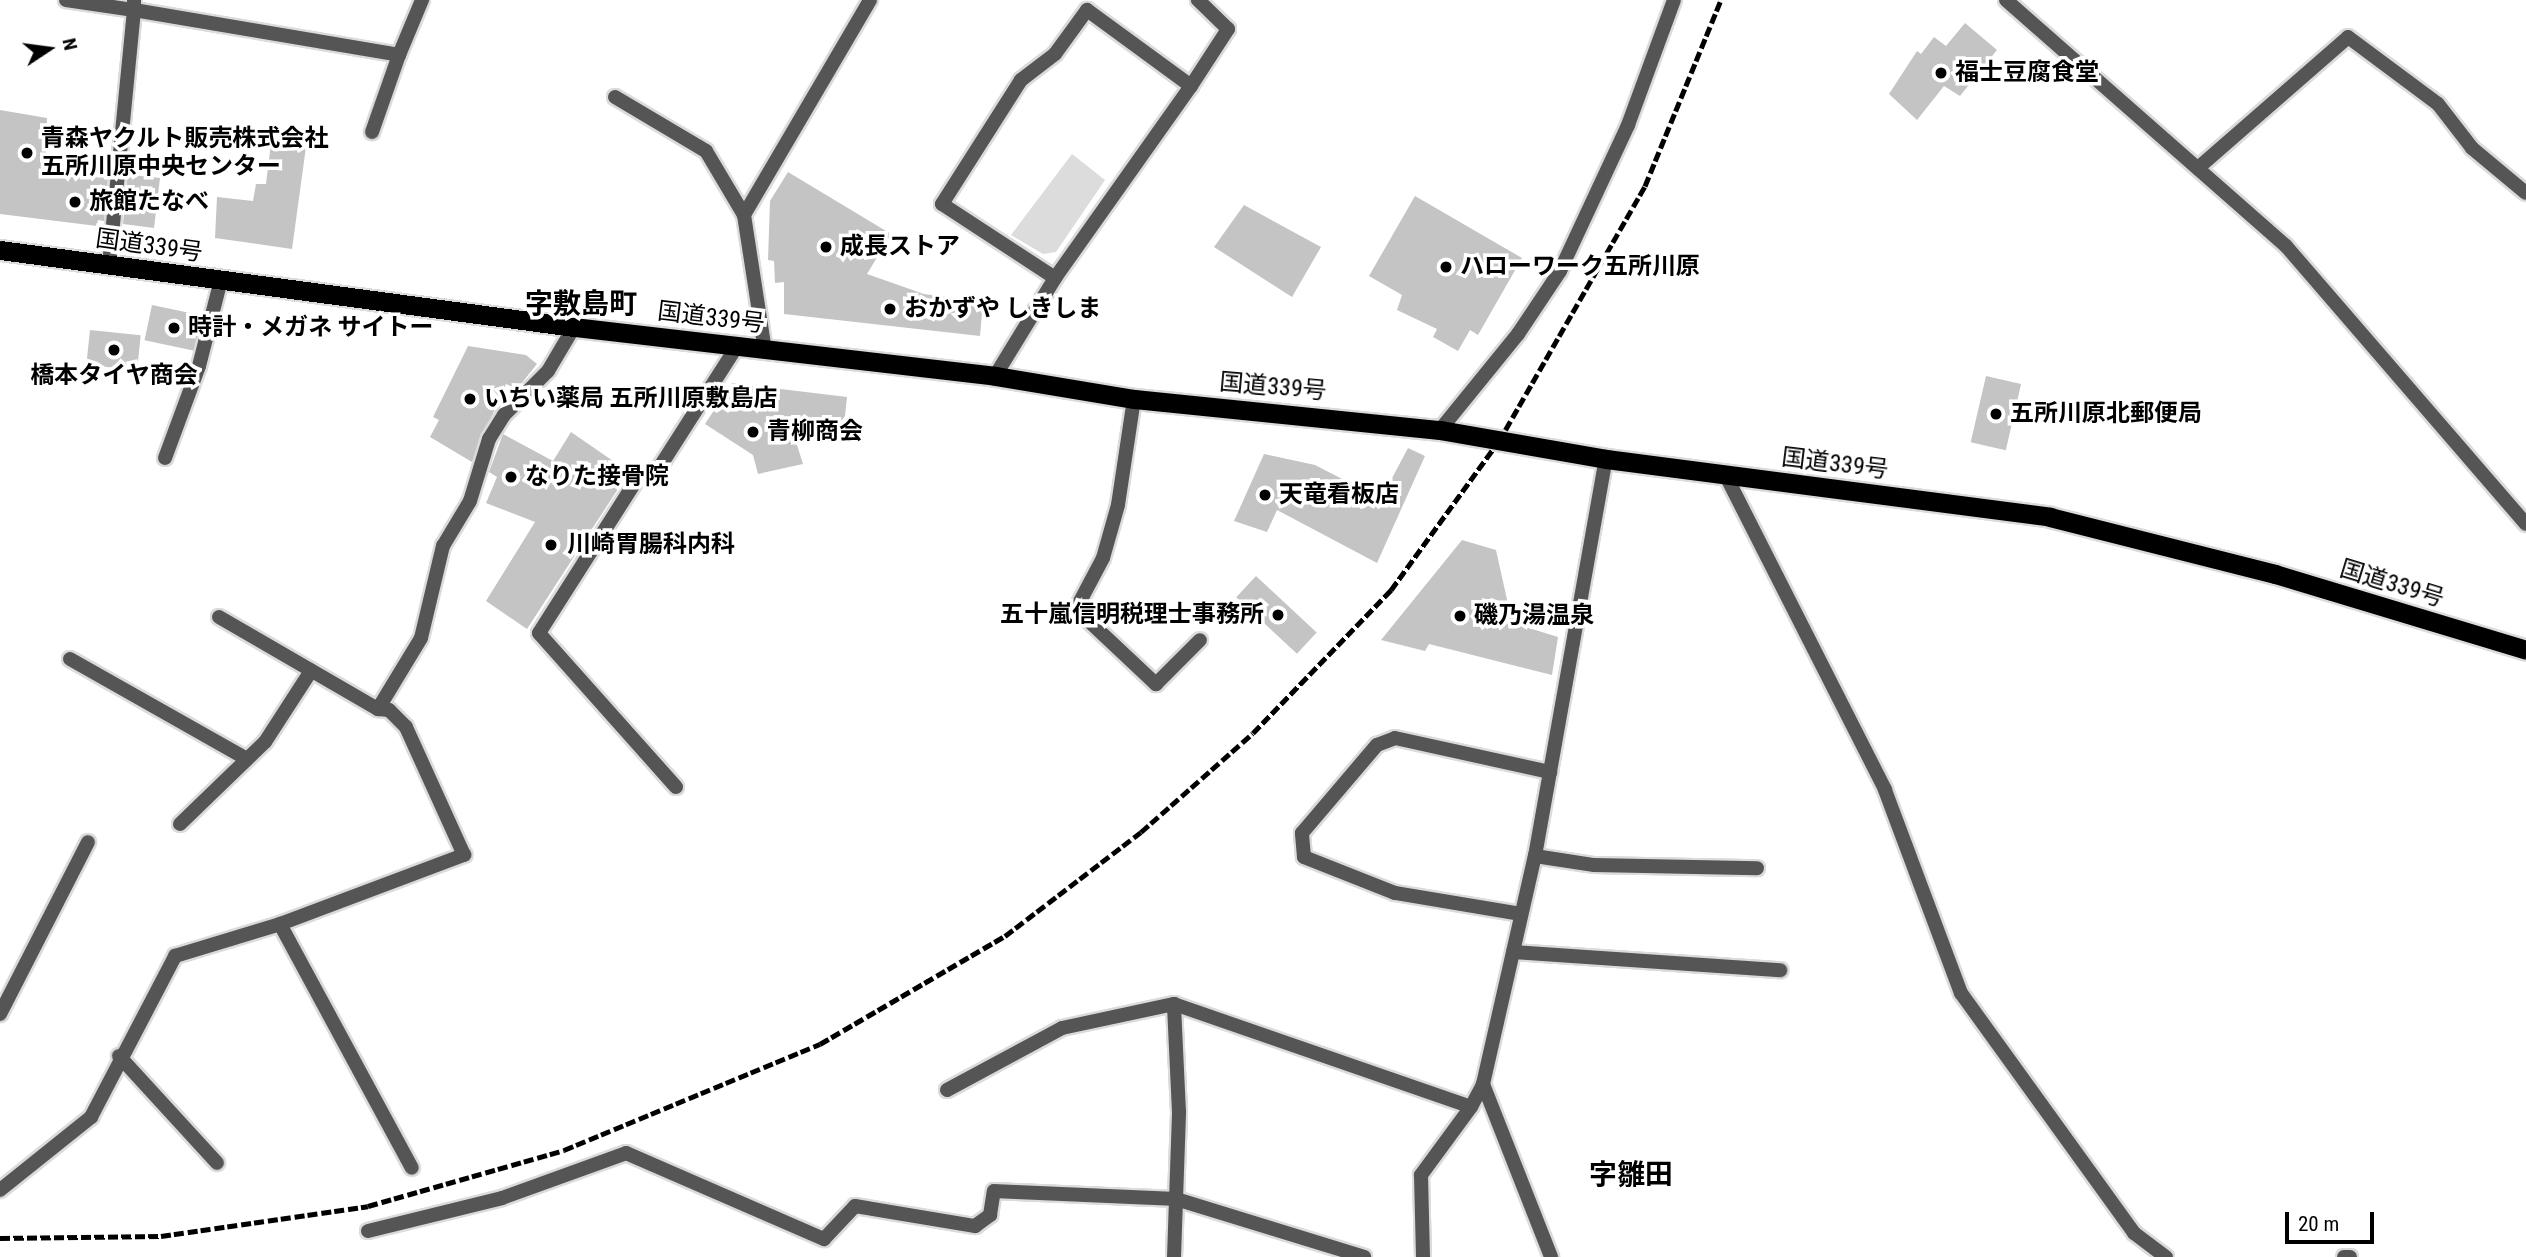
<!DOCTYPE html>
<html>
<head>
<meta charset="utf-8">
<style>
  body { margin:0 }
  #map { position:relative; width:2526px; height:1257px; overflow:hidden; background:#fff; font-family:"Roboto Condensed","Noto Sans JP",sans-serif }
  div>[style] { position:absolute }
  .green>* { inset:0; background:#dcdcdc }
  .building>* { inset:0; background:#c4c4c4; transform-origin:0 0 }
  .roads { filter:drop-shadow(2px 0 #dbdbdb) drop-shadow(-2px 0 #dbdbdb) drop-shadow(0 2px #dbdbdb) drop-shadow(0 -2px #dbdbdb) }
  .minor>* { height:14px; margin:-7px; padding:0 7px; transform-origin:7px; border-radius:7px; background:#555 }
  .tertiary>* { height:14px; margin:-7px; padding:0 7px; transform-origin:7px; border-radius:7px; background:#555 }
  .trunk>* { height:19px; margin:-9.5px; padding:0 9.5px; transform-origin:9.5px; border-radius:9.5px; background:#000 }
  .rail>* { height:5px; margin-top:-2.5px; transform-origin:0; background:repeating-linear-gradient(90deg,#000 0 10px,transparent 0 13.5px) }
  .dots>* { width:19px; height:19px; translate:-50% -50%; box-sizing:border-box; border:4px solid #fff; border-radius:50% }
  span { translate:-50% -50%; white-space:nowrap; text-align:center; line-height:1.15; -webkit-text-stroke:7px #fff; paint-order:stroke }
  .poi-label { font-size:24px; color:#000; font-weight:700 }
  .left { translate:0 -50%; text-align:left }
  .right { translate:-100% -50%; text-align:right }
  .street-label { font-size:24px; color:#000 }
  .quarter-label { font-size:28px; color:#000; font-weight:700 }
  .north { position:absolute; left:14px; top:14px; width:70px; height:70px; -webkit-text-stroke:5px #fff; paint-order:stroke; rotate:77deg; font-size:19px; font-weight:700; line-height:28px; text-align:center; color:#000 }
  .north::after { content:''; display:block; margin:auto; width:24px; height:32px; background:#000; clip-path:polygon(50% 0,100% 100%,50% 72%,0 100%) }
  .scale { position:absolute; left:2285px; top:1212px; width:89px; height:32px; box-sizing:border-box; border:4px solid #000; border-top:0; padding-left:9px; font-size:21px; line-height:24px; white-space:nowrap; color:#000; -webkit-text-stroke:5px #fff; paint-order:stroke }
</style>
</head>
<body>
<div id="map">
  <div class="green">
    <div style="clip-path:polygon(1072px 154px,1105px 180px,1056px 252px,1043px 254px,1011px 235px)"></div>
  </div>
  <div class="building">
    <div style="clip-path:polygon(1965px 23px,1997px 50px,1960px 96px,1944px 86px,1917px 120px,1889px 94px,1917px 51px,1921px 54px,1934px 37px,1946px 46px)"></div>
    <div style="clip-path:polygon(0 110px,47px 118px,46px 170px,108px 178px,104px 221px,98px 220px,97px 226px,0 214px)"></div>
    <div style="clip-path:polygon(271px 143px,306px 147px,292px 249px,215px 238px,217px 197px,253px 201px,256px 184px,266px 184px)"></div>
    <div style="clip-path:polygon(788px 172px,891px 234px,867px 274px,924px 294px,983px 302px,980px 336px,784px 314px,784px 282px,775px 283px,774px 261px,768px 260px,770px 201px)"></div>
    <div style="clip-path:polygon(132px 175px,160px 178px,154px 228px,123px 224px,127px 180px)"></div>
    <div style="clip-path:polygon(1415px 196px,1522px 258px,1478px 335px,1470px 330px,1458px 351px,1433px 337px,1437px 329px,1397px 310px,1402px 295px,1369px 276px)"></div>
    <div style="clip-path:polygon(1244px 205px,1321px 247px,1292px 297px,1214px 247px)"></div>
    <div style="left:152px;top:305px;width:51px;height:36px;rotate:12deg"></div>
    <div style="left:90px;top:330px;width:51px;height:35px;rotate:6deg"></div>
    <div style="clip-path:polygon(468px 346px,526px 355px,537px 364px,517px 389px,506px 384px,472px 462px,430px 437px,439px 420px,433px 417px)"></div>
    <div style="left:1986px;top:376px;width:36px;height:68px;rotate:13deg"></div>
    <div style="clip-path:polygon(732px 383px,847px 397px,845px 416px,831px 433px,791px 426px,803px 464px,758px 474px,753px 455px,705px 424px)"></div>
    <div style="clip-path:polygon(571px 432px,629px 472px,527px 629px,486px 601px,535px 522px,486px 503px,497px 477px,489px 472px,503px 434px,553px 461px)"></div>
    <div style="clip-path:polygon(1408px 448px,1425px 456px,1377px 563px,1277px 510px,1267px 532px,1234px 521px,1264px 454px,1315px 465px,1381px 499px)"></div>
    <div style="clip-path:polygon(1462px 540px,1496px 550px,1508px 604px,1517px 606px,1522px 626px,1558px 637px,1552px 675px,1429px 644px,1425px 651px,1381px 640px)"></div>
    <div style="left:1256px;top:576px;width:83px;height:29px;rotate:43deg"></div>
  </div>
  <div class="roads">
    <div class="minor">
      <div style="left:66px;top:0;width:69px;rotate:8.4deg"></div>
      <div style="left:134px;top:10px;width:10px;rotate:-90deg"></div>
      <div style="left:1191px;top:86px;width:68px;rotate:-57deg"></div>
      <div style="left:1228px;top:29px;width:42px;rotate:-136deg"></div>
      <div style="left:615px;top:97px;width:106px;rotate:30.7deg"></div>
      <div style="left:706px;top:151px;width:74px;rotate:59.3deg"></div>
      <div style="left:744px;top:215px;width:137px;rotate:81.2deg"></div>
      <div style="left:372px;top:132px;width:82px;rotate:-70.7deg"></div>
      <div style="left:2198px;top:168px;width:199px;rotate:-41.1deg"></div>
      <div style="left:2348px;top:37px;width:112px;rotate:36.7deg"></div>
      <div style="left:2438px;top:104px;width:56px;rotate:52.3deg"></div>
      <div style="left:2472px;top:148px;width:70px;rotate:39.8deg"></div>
      <div style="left:744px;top:215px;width:249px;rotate:-59.6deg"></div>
      <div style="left:109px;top:265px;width:256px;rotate:-84.4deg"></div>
      <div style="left:134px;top:10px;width:269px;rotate:9.6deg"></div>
      <div style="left:399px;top:55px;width:60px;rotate:-67.3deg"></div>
      <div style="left:995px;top:376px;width:115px;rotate:-58.5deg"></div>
      <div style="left:1055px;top:278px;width:235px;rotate:-54.7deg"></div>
      <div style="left:1191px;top:86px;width:129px;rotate:-143.8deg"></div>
      <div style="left:1087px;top:10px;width:54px;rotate:126deg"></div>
      <div style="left:1055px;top:54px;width:43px;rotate:142.6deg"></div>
      <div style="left:1021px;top:80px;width:147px;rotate:122.5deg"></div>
      <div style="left:942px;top:204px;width:135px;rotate:33.2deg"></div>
      <div style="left:1134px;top:399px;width:107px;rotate:98.6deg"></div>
      <div style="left:1118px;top:505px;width:55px;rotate:105.8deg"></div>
      <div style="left:1103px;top:558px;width:58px;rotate:117.9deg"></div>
      <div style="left:1076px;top:609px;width:110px;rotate:43.2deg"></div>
      <div style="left:1156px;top:684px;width:62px;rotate:-45deg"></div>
      <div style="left:1440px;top:430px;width:124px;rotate:-50.9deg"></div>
      <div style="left:1518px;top:334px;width:76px;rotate:-56.3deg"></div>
      <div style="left:1560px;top:271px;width:161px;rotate:-65deg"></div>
      <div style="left:1628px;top:125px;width:133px;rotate:-69.8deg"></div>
      <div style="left:165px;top:458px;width:98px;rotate:-69.7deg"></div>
      <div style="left:199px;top:366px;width:89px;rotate:-75.7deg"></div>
      <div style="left:1725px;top:474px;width:354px;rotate:63.1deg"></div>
      <div style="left:1885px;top:790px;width:217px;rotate:69.5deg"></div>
      <div style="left:1961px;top:993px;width:296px;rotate:54.2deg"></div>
      <div style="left:2134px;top:1233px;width:40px;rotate:37deg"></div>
      <div style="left:219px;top:617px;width:184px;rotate:30.1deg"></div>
      <div style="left:70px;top:659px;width:203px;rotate:29.5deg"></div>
      <div style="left:676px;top:787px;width:206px;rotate:-131.7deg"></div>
      <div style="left:539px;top:633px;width:186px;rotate:-57.5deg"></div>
      <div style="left:639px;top:476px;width:22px;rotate:-22deg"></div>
      <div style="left:659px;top:468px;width:145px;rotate:-57.4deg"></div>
      <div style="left:180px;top:824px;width:118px;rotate:-44deg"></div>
      <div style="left:265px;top:742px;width:85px;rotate:-57.1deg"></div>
      <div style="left:1535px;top:856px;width:60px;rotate:8.7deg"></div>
      <div style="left:1594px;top:865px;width:163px;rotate:1.1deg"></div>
      <div style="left:1521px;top:914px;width:128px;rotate:-170.5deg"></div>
      <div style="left:1395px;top:893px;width:98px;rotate:-158.4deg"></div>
      <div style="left:1304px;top:857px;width:24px;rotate:-95deg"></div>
      <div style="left:1302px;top:833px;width:116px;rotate:-49.6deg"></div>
      <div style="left:1377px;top:745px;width:19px;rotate:-21deg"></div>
      <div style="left:1395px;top:738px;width:159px;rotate:12.4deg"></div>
      <div style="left:280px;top:924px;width:277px;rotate:61.6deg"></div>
      <div style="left:1513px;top:952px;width:268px;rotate:3.9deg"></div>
      <div style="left:0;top:1014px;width:193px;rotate:-62.9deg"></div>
      <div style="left:119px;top:1056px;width:145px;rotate:47.5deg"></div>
      <div style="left:1483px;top:1084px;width:186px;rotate:68.5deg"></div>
      <div style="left:947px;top:1090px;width:131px;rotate:-28.3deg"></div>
      <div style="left:1062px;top:1028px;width:115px;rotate:-12.1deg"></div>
      <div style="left:0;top:1190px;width:117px;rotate:-38.7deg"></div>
      <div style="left:91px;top:1117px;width:182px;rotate:-62.4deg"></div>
      <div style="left:175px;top:956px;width:110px;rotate:-16.9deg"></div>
      <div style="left:280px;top:924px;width:197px;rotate:-20.6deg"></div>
      <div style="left:464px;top:855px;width:141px;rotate:-114.4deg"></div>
      <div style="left:406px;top:727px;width:24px;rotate:-135deg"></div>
      <div style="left:389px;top:710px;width:11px;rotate:-175deg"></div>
      <div style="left:378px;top:709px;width:83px;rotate:-58.8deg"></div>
      <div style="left:421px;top:638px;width:95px;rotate:-76.6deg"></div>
      <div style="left:443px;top:546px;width:52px;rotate:-59deg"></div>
      <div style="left:470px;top:501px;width:65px;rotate:-73deg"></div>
      <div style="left:489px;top:439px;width:28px;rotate:-58deg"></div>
      <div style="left:504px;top:415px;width:62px;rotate:-45deg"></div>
      <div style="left:548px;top:371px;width:51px;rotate:-59.4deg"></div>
      <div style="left:368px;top:1231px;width:138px;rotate:-13.8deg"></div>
      <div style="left:502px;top:1198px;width:132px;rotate:-19.9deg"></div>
      <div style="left:626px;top:1153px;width:216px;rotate:23.5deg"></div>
      <div style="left:824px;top:1239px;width:45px;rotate:-46.8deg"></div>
      <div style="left:855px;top:1206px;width:122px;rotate:9.5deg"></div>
      <div style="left:975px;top:1226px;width:19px;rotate:-36deg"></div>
      <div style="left:990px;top:1215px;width:24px;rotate:-81deg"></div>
      <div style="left:994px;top:1191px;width:182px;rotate:2.5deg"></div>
      <div style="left:1176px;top:1199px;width:197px;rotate:17.1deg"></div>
      <div style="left:1174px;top:1257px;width:145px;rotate:-88deg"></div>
      <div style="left:1179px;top:1112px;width:108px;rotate:-92.7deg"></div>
      <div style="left:1174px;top:1004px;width:314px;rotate:19.1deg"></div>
      <div style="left:1471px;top:1107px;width:26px;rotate:-62deg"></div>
      <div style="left:1483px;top:1084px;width:234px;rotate:-77.2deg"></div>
      <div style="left:1535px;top:856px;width:403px;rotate:-79.9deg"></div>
      <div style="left:1423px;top:1257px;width:82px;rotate:-91.4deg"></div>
      <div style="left:1421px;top:1175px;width:84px;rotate:-53.7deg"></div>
      <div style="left:2344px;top:1257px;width:6px"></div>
    </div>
    <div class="tertiary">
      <div style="left:2006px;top:0;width:373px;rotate:41.3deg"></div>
      <div style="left:2286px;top:246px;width:367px;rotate:49.2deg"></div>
    </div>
    <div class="trunk">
      <div style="left:0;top:250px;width:579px;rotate:7.64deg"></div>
      <div style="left:574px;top:327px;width:424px;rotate:6.6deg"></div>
      <div style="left:995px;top:376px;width:141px;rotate:9.4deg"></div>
      <div style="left:1134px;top:399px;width:308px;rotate:5.8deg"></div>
      <div style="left:1440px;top:430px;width:169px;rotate:9.9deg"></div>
      <div style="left:1606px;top:459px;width:448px;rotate:7.4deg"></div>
      <div style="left:2050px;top:517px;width:232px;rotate:14.2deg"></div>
      <div style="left:2275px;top:574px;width:262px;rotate:16.8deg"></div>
    </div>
  </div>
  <div class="rail">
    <div style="left:0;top:1238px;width:161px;rotate:-0.7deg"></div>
    <div style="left:161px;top:1236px;width:209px;rotate:-8.2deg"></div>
    <div style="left:368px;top:1206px;width:204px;rotate:-15.9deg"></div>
    <div style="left:564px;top:1150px;width:277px;rotate:-22.5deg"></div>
    <div style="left:820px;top:1044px;width:214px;rotate:-30.3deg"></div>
    <div style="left:1005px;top:936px;width:171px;rotate:-37.4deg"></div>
    <div style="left:1141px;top:832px;width:149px;rotate:-41.5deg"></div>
    <div style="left:1253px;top:733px;width:199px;rotate:-46deg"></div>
    <div style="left:1391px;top:590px;width:184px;rotate:-54.1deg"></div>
    <div style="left:1499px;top:441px;width:294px;rotate:-60.2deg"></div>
    <div style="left:1645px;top:186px;width:201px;rotate:-67.8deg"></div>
  </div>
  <div class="dots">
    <div style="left:1941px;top:73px;background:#000"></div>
    <div style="left:27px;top:153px;background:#000"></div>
    <div style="left:75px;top:202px;background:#000"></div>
    <div style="left:826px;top:247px;background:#000"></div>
    <div style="left:1446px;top:267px;background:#000"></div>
    <div style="left:890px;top:309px;background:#000"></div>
    <div style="left:174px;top:328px;background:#000"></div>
    <div style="left:114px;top:350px;background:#000"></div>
    <div style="left:470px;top:399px;background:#000"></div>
    <div style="left:1996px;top:414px;background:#000"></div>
    <div style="left:753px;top:432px;background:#000"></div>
    <div style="left:511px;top:477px;background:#000"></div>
    <div style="left:1265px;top:495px;background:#000"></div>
    <div style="left:551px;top:545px;background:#000"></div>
    <div style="left:1278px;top:615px;background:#000"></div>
    <div style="left:1460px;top:616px;background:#000"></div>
  </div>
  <div class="poi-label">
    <span class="left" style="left:1955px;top:73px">福士豆腐食堂</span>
    <span class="left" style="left:41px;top:153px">青森ヤクルト販売株式会社<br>五所川原中央センター</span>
    <span class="left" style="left:89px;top:202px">旅館たなべ</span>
    <span class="left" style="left:840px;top:247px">成長ストア</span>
    <span class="left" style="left:1460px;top:267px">ハローワーク五所川原</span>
    <span class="left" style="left:904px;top:309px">おかずや しきしま</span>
    <span class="left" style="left:188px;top:328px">時計・メガネ サイトー</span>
    <span style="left:114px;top:376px">橋本タイヤ商会</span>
    <span class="left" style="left:484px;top:399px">いちい薬局 五所川原敷島店</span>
    <span class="left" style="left:2010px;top:414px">五所川原北郵便局</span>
    <span class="left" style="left:767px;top:432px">青柳商会</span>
    <span class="left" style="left:525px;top:477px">なりた接骨院</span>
    <span class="left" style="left:1279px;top:495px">天竜看板店</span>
    <span class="left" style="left:567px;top:545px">川崎胃腸科内科</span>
    <span class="right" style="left:1264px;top:615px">五十嵐信明税理士事務所</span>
    <span class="left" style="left:1474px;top:616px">磯乃湯温泉</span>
  </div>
  <div class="street-label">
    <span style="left:149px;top:246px;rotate:8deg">国道339号</span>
    <span style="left:711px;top:318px;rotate:7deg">国道339号</span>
    <span style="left:1273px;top:387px;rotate:5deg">国道339号</span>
    <span style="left:1835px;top:464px;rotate:7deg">国道339号</span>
    <span style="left:2392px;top:584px;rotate:17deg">国道339号</span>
  </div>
  <div class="quarter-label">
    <span style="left:581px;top:304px">字敷島町</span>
    <span style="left:1631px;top:1175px">字雛田</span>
  </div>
  <div class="north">N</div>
  <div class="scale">20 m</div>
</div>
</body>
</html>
